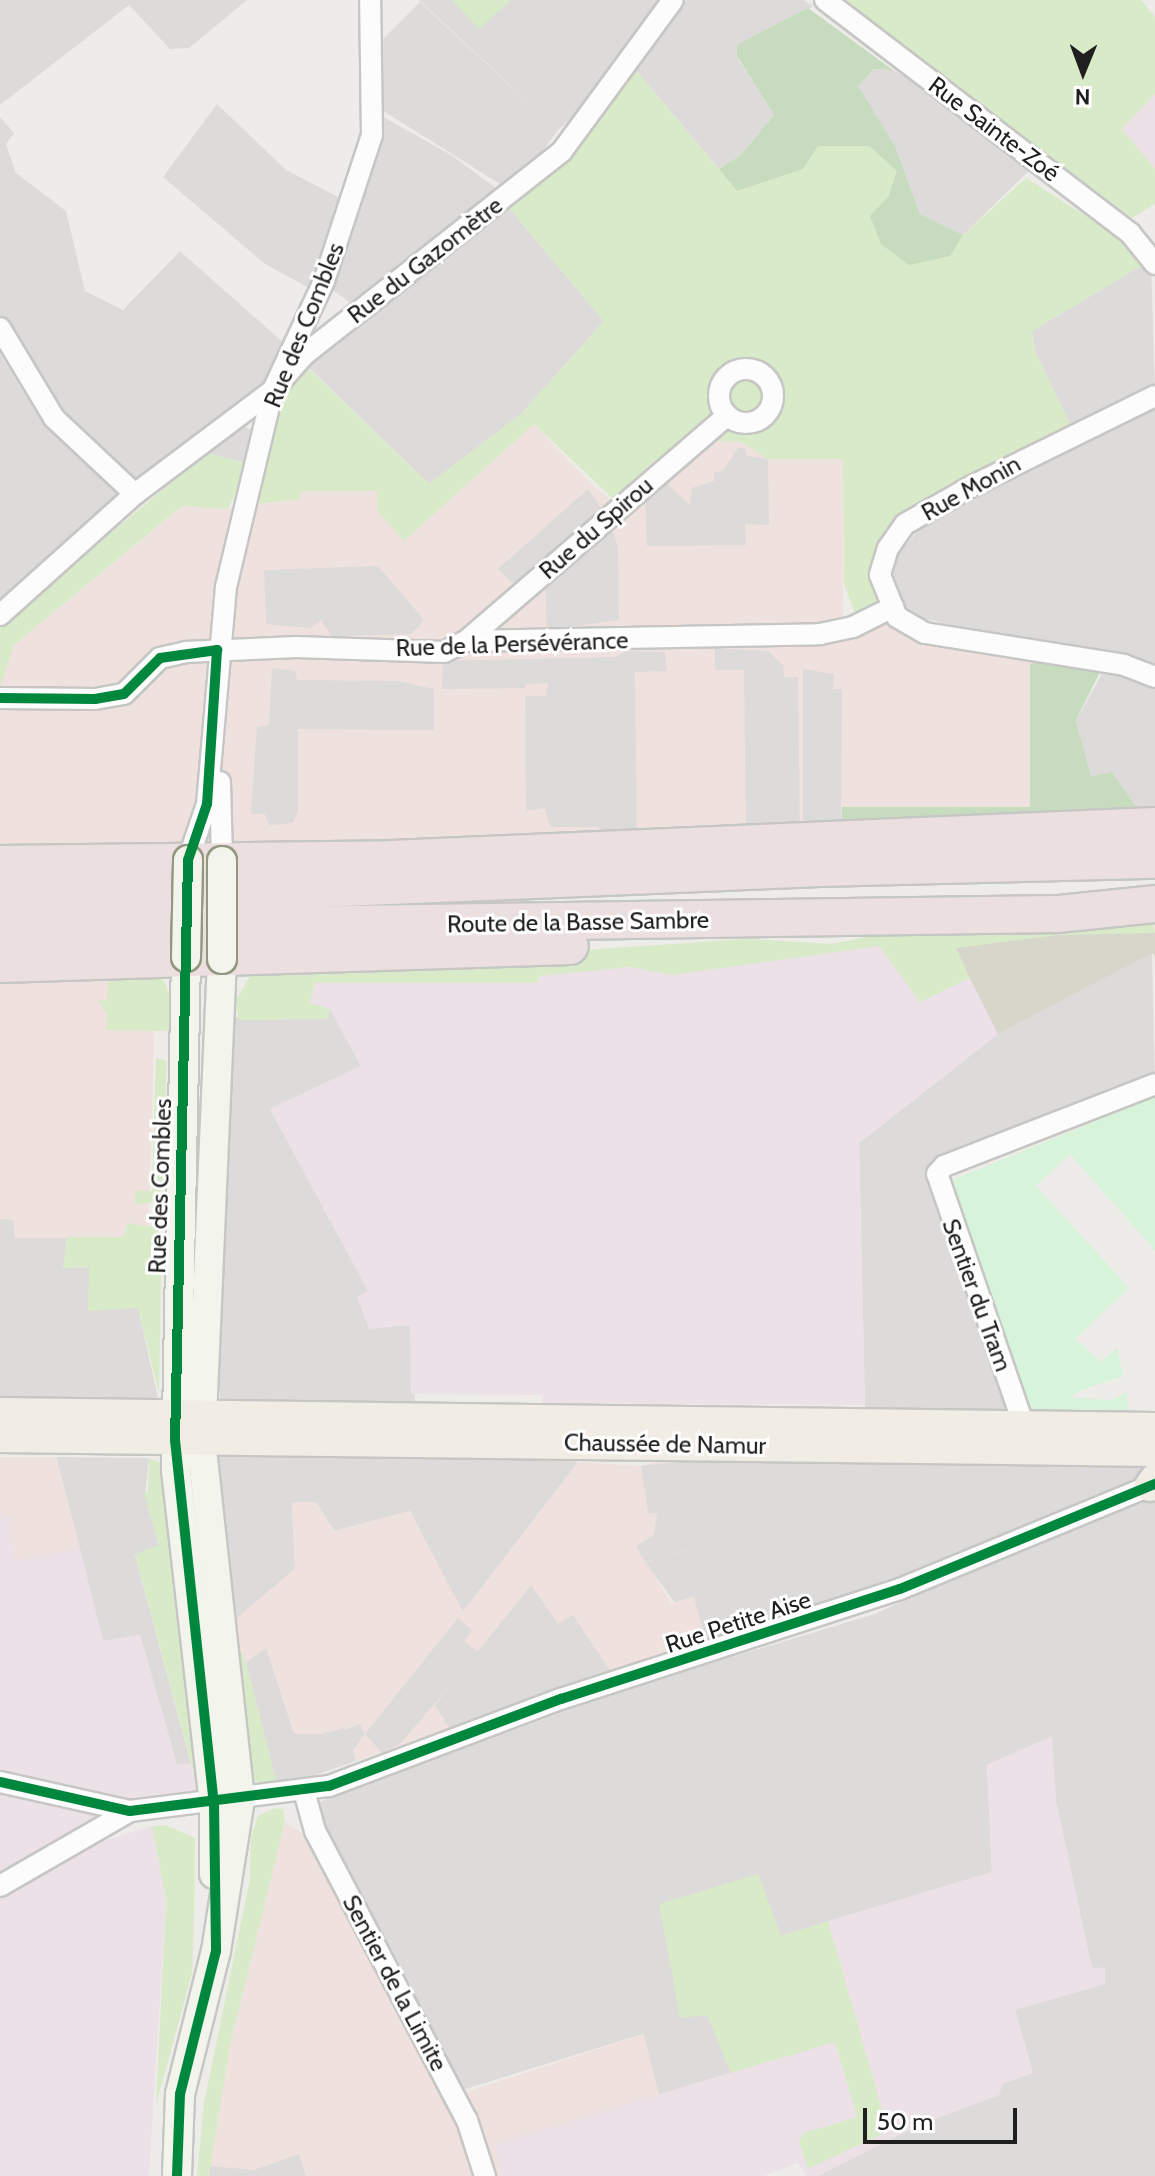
<!DOCTYPE html>
<html>
<head>
<meta charset="utf-8">
<style>
  body { margin:0 }
  #map { position:relative; width:1155px; height:2176px; overflow:hidden; background:#eeece8; font-family:Cabin,sans-serif }
  div>[style] { position:absolute }
  .residential>* { inset:0; background:#dddbd9 }
  .commercial>* { inset:0; background:#efe1de }
  .industrial>* { inset:0; background:#ebe1e6 }
  .religious>* { inset:0; background:#dcdbd9 }
  .construction>* { inset:0; background:#d6d7ca }
  .grass>* { inset:0; background:#d8eac8 }
  .forest>* { inset:0; background:#c7dcbe }
  .park>* { inset:0; background:#d7f3d9 }
  .roads { filter:drop-shadow(2px 0 #c6c6c4) drop-shadow(-2px 0 #c6c6c4) drop-shadow(0 2px #c6c6c4) drop-shadow(0 -2px #c6c6c4) }
  .street>* { height:20px; margin:-10px; padding:0 10px; transform-origin:10px; border-radius:10px; background:#fcfcfc }
  .street>.ring { margin:-10px; padding:0; box-sizing:content-box; background:none; border:20px solid #fcfcfc; border-radius:50% }
  .secondary>* { height:28px; margin:-14px; padding:0 14px; transform-origin:14px; border-radius:14px; background:#f3f4eb }
  .primary>* { height:30px; margin:-15px; padding:0 15px; transform-origin:15px; border-radius:15px; background:#f1ede5 }
  .highway>* { height:36px; margin:-18px; padding:0 18px; transform-origin:18px; border-radius:18px; background:#ebdfe0 }
  .bridges { filter:drop-shadow(2px 0 #949780) drop-shadow(-2px 0 #949780) drop-shadow(0 2px #949780) drop-shadow(0 -2px #949780) }
  .secondary-bridge>* { height:28px; margin:-14px; padding:0 14px; transform-origin:14px; border-radius:14px; background:#f3f4eb }
  .cycleway>* { height:10px; margin:-5px; padding:0 5px; transform-origin:5px; border-radius:5px; background:#00873e }
  span { translate:-50% -50%; white-space:nowrap; text-align:center; line-height:1.15; -webkit-text-stroke:6px #fff; paint-order:stroke }
  .street-label { font-size:24px; color:#1f1f1f }
  .north { position:absolute; left:1043px; top:32px; width:80px; height:80px; -webkit-text-stroke:6px #fff; paint-order:stroke; rotate:181deg; font-size:22px; font-weight:700; line-height:32px; text-align:center; color:#1f1f1f }
  .north::after { content:''; display:block; margin:auto; width:28px; height:36px; background:#1f1f1f; clip-path:polygon(50% 0,100% 100%,50% 72%,0 100%) }
  .scale { position:absolute; left:863px; top:2108px; width:154px; height:36px; box-sizing:border-box; border:4px solid #1f1f1f; border-top:0; padding-left:10px; font-size:24px; line-height:28px; white-space:nowrap; color:#1f1f1f; -webkit-text-stroke:6px #fff; paint-order:stroke }
</style>
</head>
<body>
<div id="map">
  <div class="residential">
    <div style="clip-path:polygon(0 0,247px 0,189px 48px,170px 49px,129px 5px,0 105px)"></div>
    <div style="clip-path:polygon(419px 0,671px 0,596px 97px,558px 130px)"></div>
    <div style="clip-path:polygon(686px 0,804px 0,813px 6px,737px 57px,774px 115px,742px 154px,719px 169px,636px 70px,639px 52px)"></div>
    <div style="clip-path:polygon(875px 69px,893px 70px,933px 91px,1032px 168px,963px 235px,920px 214px,895px 146px,857px 86px)"></div>
    <div style="clip-path:polygon(217px 104px,286px 170px,342px 199px,311px 289px,265px 264px,163px 177px)"></div>
    <div style="clip-path:polygon(378px 114px,451px 155px,500px 191px,356px 307px,330px 288px)"></div>
    <div style="clip-path:polygon(0 117px,14px 133px,6px 144px,16px 173px,66px 211px,85px 291px,123px 310px,180px 251px,286px 345px,280px 376px,134px 488px,62px 416px,0 315px)"></div>
    <div style="clip-path:polygon(508px 207px,604px 321px,520px 415px,429px 484px,308px 367px)"></div>
    <div style="clip-path:polygon(1151px 260px,1155px 390px,1071px 427px,1035px 351px,1032px 331px)"></div>
    <div style="clip-path:polygon(0 354px,36px 413px,120px 498px,0 616px)"></div>
    <div style="clip-path:polygon(1155px 404px,1155px 684px,1102px 662px,914px 616px,888px 596px,889px 566px,925px 522px,978px 487px)"></div>
    <div style="clip-path:polygon(1104px 670px,1155px 688px,1155px 820px,1145px 820px,1091px 778px,1076px 720px)"></div>
    <div style="clip-path:polygon(1152px 952px,1155px 1084px,944px 1166px,1020px 1414px,865px 1410px,859px 1143px,998px 1034px)"></div>
    <div style="clip-path:polygon(330px 1009px,361px 1066px,270px 1109px,369px 1292px,369px 1328px,410px 1325px,415px 1401px,220px 1404px,218px 1174px,232px 1017px,327px 1019px)"></div>
    <div style="clip-path:polygon(0 1219px,14px 1219px,15px 1238px,67px 1237px,63px 1268px,89px 1267px,111px 1309px,138px 1307px,159px 1403px,0 1403px)"></div>
    <div style="clip-path:polygon(515px 1451px,578px 1462px,462px 1613px,410px 1511px,334px 1531px,316px 1502px,292px 1503px,295px 1569px,224px 1629px,215px 1453px)"></div>
    <div style="clip-path:polygon(56px 1457px,149px 1458px,145px 1494px,159px 1546px,135px 1555px,191px 1764px,177px 1765px,140px 1635px,103px 1641px)"></div>
    <div style="clip-path:polygon(713px 1458px,1153px 1459px,1154px 1480px,853px 1603px,708px 1648px,645px 1562px,759px 1529px)"></div>
    <div style="clip-path:polygon(1155px 1492px,1155px 2176px,818px 2176px,921px 2124px,999px 2095px,1002px 2084px,1033px 2073px,1015px 2010px,1105px 1968px,1092px 1969px,1056px 1801px,1051px 1737px,987px 1765px,992px 1872px,781px 1936px,708px 2016px,731px 2073px,659px 2096px,643px 2034px,462px 2090px,332px 1847px,319px 1802px,625px 1689px,875px 1614px,1097px 1511px)"></div>
    <div style="clip-path:polygon(531px 1585px,573px 1614px,610px 1670px,449px 1728px,434px 1705px)"></div>
    <div style="clip-path:polygon(266px 1648px,345px 1729px,360px 1724px,365px 1734px,353px 1750px,356px 1761px,278px 1788px,246px 1662px)"></div>
  </div>
  <div class="commercial">
    <div style="clip-path:polygon(534px 424px,592px 485px,627px 512px,714px 441px,742px 442px,768px 459px,843px 459px,843px 618px,856px 637px,872px 624px,908px 622px,1066px 657px,1030px 665px,1031px 807px,842px 807px,841px 834px,95px 852px,0 848px,0 687px,14px 645px,183px 506px,228px 509px,300px 499px,302px 491px,378px 491px,404px 541px)"></div>
    <div style="clip-path:polygon(109px 973px,155px 1008px,148px 1238px,15px 1238px,14px 1220px,0 1219px,0 977px)"></div>
    <div style="clip-path:polygon(0 1457px,56px 1457px,80px 1548px,14px 1561px,12px 1517px,0 1516px)"></div>
    <div style="clip-path:polygon(664px 1460px,760px 1529px,646px 1562px,671px 1603px,694px 1597px,706px 1641px,638px 1666px,610px 1670px,573px 1615px,558px 1624px,531px 1585px,435px 1705px,449px 1728px,356px 1761px,353px 1750px,365px 1734px,360px 1724px,321px 1734px,294px 1734px,266px 1648px,246px 1662px,221px 1631px,295px 1569px,292px 1503px,316px 1502px,334px 1531px,410px 1511px,463px 1612px,578px 1462px,641px 1466px)"></div>
    <div style="clip-path:polygon(285px 1822px,322px 1847px,456px 2095px,644px 2034px,659px 2096px,495px 2144px,502px 2176px,209px 2176px,230px 2045px)"></div>
  </div>
  <div class="industrial">
    <div style="clip-path:polygon(1155px 94px,1155px 169px,1121px 129px)"></div>
    <div style="clip-path:polygon(949px 937px,998px 1034px,859px 1143px,865px 1405px,542px 1403px,542px 1395px,411px 1394px,410px 1325px,369px 1329px,357px 1297px,368px 1291px,270px 1109px,361px 1066px,330px 1009px,310px 1003px,315px 983px,538px 983px,539px 976px,580px 970px,636px 967px,674px 971px)"></div>
    <div style="clip-path:polygon(0 1516px,12px 1517px,14px 1561px,80px 1548px,103px 1641px,140px 1635px,177px 1764px,191px 1764px,199px 1792px,85px 1821px,0 1876px)"></div>
    <div style="clip-path:polygon(1052px 1736px,1056px 1801px,1092px 1969px,1105px 1967px,1105px 1984px,1015px 2010px,1033px 2073px,1002px 2084px,999px 2095px,921px 2124px,818px 2176px,806px 2176px,798px 2163px,763px 2176px,502px 2176px,494px 2144px,835px 2041px,857px 2117px,807px 2168px,887px 2131px,828px 1921px,992px 1872px,987px 1765px)"></div>
    <div style="clip-path:polygon(152px 1826px,166px 1900px,149px 2176px,0 2176px,0 1899px,76px 1849px)"></div>
  </div>
  <div class="religious">
    <div style="clip-path:polygon(420px 2px,558px 130px,513px 192px,372px 104px,377px 45px)"></div>
    <div style="clip-path:polygon(245px 426px,256px 434px,249px 464px,207px 453px,223px 435px)"></div>
    <div style="clip-path:polygon(738px 448px,745px 448px,747px 456px,768px 459px,769px 525px,745px 524px,746px 545px,647px 546px,645px 497px,666px 483px,690px 505px,692px 488px,714px 481px,714px 472px,723px 471px)"></div>
    <div style="clip-path:polygon(588px 489px,608px 518px,618px 547px,619px 620px,547px 630px,545px 582px,519px 589px,498px 569px)"></div>
    <div style="clip-path:polygon(378px 566px,424px 620px,411px 634px,331px 636px,321px 620px,310px 628px,266px 624px,264px 570px)"></div>
    <div style="clip-path:polygon(715px 648px,768px 651px,783px 665px,784px 677px,798px 677px,800px 835px,746px 835px,744px 670px,715px 670px)"></div>
    <div style="clip-path:polygon(625px 651px,665px 652px,667px 671px,635px 672px,637px 837px,606px 838px,598px 827px,550px 827px,545px 808px,526px 811px,525px 696px,546px 696px,548px 683px,526px 684px,525px 688px,442px 689px,443px 661px,617px 657px)"></div>
    <div style="clip-path:polygon(272px 668px,295px 671px,297px 680px,397px 681px,434px 689px,434px 730px,298px 729px,298px 811px,293px 823px,269px 825px,265px 814px,251px 814px,257px 727px,269px 725px)"></div>
    <div style="clip-path:polygon(803px 669px,834px 674px,833px 689px,842px 689px,841px 821px,803px 822px)"></div>
    <div style="clip-path:polygon(713px 1458px,760px 1529px,645px 1562px,636px 1546px,654px 1535px,657px 1513px,648px 1513px,641px 1466px)"></div>
    <div style="clip-path:polygon(458px 1618px,472px 1630px,464px 1641px,479px 1652px,400px 1744px,382px 1753px,365px 1734px)"></div>
    <div style="clip-path:polygon(299px 2154px,306px 2176px,209px 2176px,209px 2166px,254px 2170px)"></div>
  </div>
  <div class="construction">
    <div style="clip-path:polygon(1033px 925px,1155px 933px,1155px 957px,1152px 953px,998px 1034px,949px 937px)"></div>
  </div>
  <div class="grass">
    <div style="clip-path:polygon(452px 0,511px 0,479px 29px)"></div>
    <div style="clip-path:polygon(834px 0,1141px 0,1155px 17px,1155px 94px,1122px 129px,1155px 169px,1155px 204px,1132px 218px,1047px 169px)"></div>
    <div style="clip-path:polygon(636px 70px,737px 191px,803px 169px,818px 146px,869px 146px,897px 171px,888px 197px,950px 256px,963px 235px,1026px 178px,1089px 218px,1126px 229px,1151px 260px,1032px 331px,1035px 351px,1071px 427px,905px 524px,879px 553px,879px 603px,857px 619px,844px 584px,843px 459px,768px 459px,742px 442px,714px 441px,627px 512px,534px 424px,404px 541px,377px 511px,377px 491px,302px 491px,300px 499px,260px 504px,257px 479px,283px 398px,307px 367px,429px 484px,520px 415px,604px 321px,508px 207px,591px 131px)"></div>
    <div style="clip-path:polygon(207px 453px,249px 464px,228px 509px,182px 506px,14px 645px,0 687px,0 625px)"></div>
    <div style="clip-path:polygon(1153px 921px,1155px 933px,1058px 935px,956px 948px,970px 978px,920px 1002px,879px 946px,672px 975px,631px 967px,539px 976px,538px 983px,315px 983px,310px 1003px,330px 1009px,328px 1019px,239px 1020px,235px 1002px,257px 964px,373px 964px,747px 939px,833px 944px,907px 928px)"></div>
    <div style="clip-path:polygon(109px 973px,156px 975px,164px 981px,174px 1006px,169px 1031px,106px 1030px,107px 1015px,98px 1000px,107px 1001px)"></div>
    <div style="clip-path:polygon(156px 1058px,167px 1061px,161px 1201px,135px 1205px,135px 1191px,152px 1191px)"></div>
    <div style="clip-path:polygon(127px 1223px,162px 1228px,159px 1393px,138px 1308px,88px 1311px,89px 1267px,63px 1268px,67px 1237px,124px 1237px)"></div>
    <div style="clip-path:polygon(149px 1458px,169px 1466px,199px 1792px,135px 1554px,159px 1545px,144px 1493px,148px 1492px)"></div>
    <div style="clip-path:polygon(237px 1644px,246px 1662px,278px 1788px,240px 1776px)"></div>
    <div style="clip-path:polygon(275px 1808px,283px 1809px,285px 1822px,230px 2045px,209px 2176px,197px 2176px,204px 2103px,250px 1879px,251px 1838px,258px 1816px)"></div>
    <div style="clip-path:polygon(165px 1825px,195px 1838px,194px 1923px,192px 1974px,156px 2105px,166px 1900px,152px 1826px)"></div>
    <div style="clip-path:polygon(758px 1874px,781px 1936px,828px 1921px,888px 2131px,808px 2169px,799px 2141px,804px 2133px,857px 2117px,835px 2042px,731px 2073px,708px 2016px,680px 2017px,659px 1904px)"></div>
  </div>
  <div class="forest">
    <div style="clip-path:polygon(808px 8px,893px 70px,874px 69px,858px 86px,895px 146px,920px 214px,963px 235px,950px 256px,909px 265px,881px 244px,870px 216px,888px 197px,897px 171px,869px 146px,818px 146px,803px 169px,737px 191px,719px 169px,742px 154px,774px 115px,737px 56px,737px 45px)"></div>
    <div style="clip-path:polygon(1066px 657px,1100px 672px,1076px 720px,1091px 777px,1112px 772px,1145px 820px,841px 834px,842px 807px,1030px 807px,1030px 664px)"></div>
  </div>
  <div class="park">
    <div style="clip-path:polygon(1155px 1097px,1155px 1250px,1070px 1154px,1036px 1186px,1129px 1288px,1075px 1339px,1101px 1362px,1117px 1348px,1123px 1376px,1076px 1392px,1071px 1398px,1111px 1400px,1127px 1392px,1128px 1412px,1024px 1413px,948px 1182px)"></div>
  </div>
  <div class="roads">
    <div class="street">
      <div style="left:825px;top:0;width:384px;rotate:37.4deg"></div>
      <div style="left:1130px;top:233px;width:40px;rotate:51deg"></div>
      <div style="left:0;top:328px;width:105px;rotate:59deg"></div>
      <div style="left:54px;top:418px;width:111px;rotate:43.2deg"></div>
      <div class="ring" style="left:719px;top:369px;width:34px;height:34px"></div>
      <div style="left:1155px;top:396px;width:204px;rotate:153.8deg"></div>
      <div style="left:972px;top:486px;width:77px;rotate:150.4deg"></div>
      <div style="left:905px;top:524px;width:29px;rotate:125deg"></div>
      <div style="left:888px;top:548px;width:28px;rotate:107deg"></div>
      <div style="left:880px;top:575px;width:45px;rotate:68deg"></div>
      <div style="left:897px;top:617px;width:32px;rotate:30deg"></div>
      <div style="left:925px;top:633px;width:202px;rotate:9.1deg"></div>
      <div style="left:1124px;top:665px;width:33px;rotate:21deg"></div>
      <div style="left:0;top:615px;width:181px;rotate:-41.9deg"></div>
      <div style="left:135px;top:494px;width:173px;rotate:-37deg"></div>
      <div style="left:273px;top:390px;width:47px;rotate:-48.5deg"></div>
      <div style="left:304px;top:355px;width:329px;rotate:-38.3deg"></div>
      <div style="left:562px;top:151px;width:187px;rotate:-53.7deg"></div>
      <div style="left:466px;top:641px;width:345px;rotate:-40.8deg"></div>
      <div style="left:0;top:698px;width:95px;rotate:0.6deg"></div>
      <div style="left:95px;top:699px;width:29px;rotate:-10deg"></div>
      <div style="left:124px;top:694px;width:51px;rotate:-45deg"></div>
      <div style="left:160px;top:658px;width:26px;rotate:-13deg"></div>
      <div style="left:185px;top:652px;width:111px;rotate:-2.6deg"></div>
      <div style="left:296px;top:647px;width:148px;rotate:1.9deg"></div>
      <div style="left:444px;top:652px;width:25px;rotate:-27deg"></div>
      <div style="left:466px;top:641px;width:354px;rotate:-1.1deg"></div>
      <div style="left:820px;top:634px;width:34px;rotate:-12deg"></div>
      <div style="left:853px;top:627px;width:45px;rotate:-26.6deg"></div>
      <div style="left:220px;top:782px;width:79px;rotate:88.5deg"></div>
      <div style="left:188px;top:860px;width:59px;rotate:-71.3deg"></div>
      <div style="left:207px;top:804px;width:218px;rotate:-85deg"></div>
      <div style="left:226px;top:587px;width:203px;rotate:-76.6deg"></div>
      <div style="left:273px;top:390px;width:120px;rotate:-64.9deg"></div>
      <div style="left:324px;top:281px;width:154px;rotate:-71.8deg"></div>
      <div style="left:372px;top:135px;width:135px;rotate:-90.8deg"></div>
      <div style="left:1024px;top:1426px;width:267px;rotate:-109deg"></div>
      <div style="left:937px;top:1174px;width:11px;rotate:-49deg"></div>
      <div style="left:944px;top:1166px;width:226px;rotate:-21.2deg"></div>
      <div style="left:0;top:1782px;width:133px;rotate:12.6deg"></div>
      <div style="left:130px;top:1811px;width:201px;rotate:-7.2deg"></div>
      <div style="left:329px;top:1786px;width:248px;rotate:-20.6deg"></div>
      <div style="left:561px;top:1699px;width:356px;rotate:-18deg"></div>
      <div style="left:900px;top:1589px;width:276px;rotate:-22.4deg"></div>
      <div style="left:304px;top:1791px;width:41px;rotate:74.6deg"></div>
      <div style="left:315px;top:1831px;width:327px;rotate:62.3deg"></div>
      <div style="left:467px;top:2120px;width:59px;rotate:72.2deg"></div>
      <div style="left:0;top:1886px;width:150px;rotate:-30deg"></div>
    </div>
    <div class="secondary">
      <div style="left:186px;top:957px;width:513px;rotate:91.12deg"></div>
      <div style="left:176px;top:1470px;width:336px;rotate:83.5deg"></div>
      <div style="left:214px;top:1804px;width:70px;rotate:90deg"></div>
      <div style="left:177px;top:2176px;width:82px;rotate:-87.9deg"></div>
      <div style="left:180px;top:2094px;width:147px;rotate:-75.9deg"></div>
      <div style="left:216px;top:1951px;width:154px;rotate:-81deg"></div>
      <div style="left:240px;top:1799px;width:361px;rotate:-96.2deg"></div>
      <div style="left:201px;top:1440px;width:481px;rotate:-87.5deg"></div>
    </div>
    <div class="primary">
      <div style="left:0;top:1413px;width:1155px;rotate:0.74deg"></div>
      <div style="left:0;top:1437px;width:1155px;rotate:0.69deg"></div>
      <div style="left:1150px;top:1486px;width:9px;rotate:-54deg"></div>
    </div>
    <div class="highway">
      <div style="left:0;top:864px;width:391px;rotate:-0.7deg"></div>
      <div style="left:391px;top:859px;width:765px;rotate:-2.47deg"></div>
      <div style="left:0;top:895px;width:245px;rotate:-0.7deg"></div>
      <div style="left:245px;top:892px;width:575px;rotate:-2.39deg"></div>
      <div style="left:819px;top:868px;width:336px;rotate:-1.4deg"></div>
      <div style="left:0;top:929px;width:1058px;rotate:-0.81deg"></div>
      <div style="left:1058px;top:914px;width:98px;rotate:-5.9deg"></div>
      <div style="left:0;top:964px;width:570px;rotate:-1.81deg"></div>
    </div>
  </div>
  <div class="bridges">
    <div class="secondary-bridge">
      <div style="left:186px;top:957px;width:97px;rotate:-88.8deg"></div>
      <div style="left:222px;top:959px;width:98px;rotate:-90deg"></div>
    </div>
  </div>
  <div class="cycleway">
    <div style="left:0;top:698px;width:95px;rotate:0.6deg"></div>
    <div style="left:95px;top:699px;width:29px;rotate:-10deg"></div>
    <div style="left:124px;top:694px;width:51px;rotate:-45deg"></div>
    <div style="left:160px;top:658px;width:58px;rotate:-8deg"></div>
    <div style="left:217px;top:650px;width:154px;rotate:93.7deg"></div>
    <div style="left:207px;top:804px;width:59px;rotate:108.7deg"></div>
    <div style="left:188px;top:860px;width:580px;rotate:91.28deg"></div>
    <div style="left:175px;top:1440px;width:366px;rotate:83.9deg"></div>
    <div style="left:214px;top:1804px;width:147px;rotate:89.2deg"></div>
    <div style="left:216px;top:1951px;width:147px;rotate:104.1deg"></div>
    <div style="left:180px;top:2094px;width:82px;rotate:92.1deg"></div>
    <div style="left:0;top:1782px;width:133px;rotate:12.6deg"></div>
    <div style="left:130px;top:1811px;width:201px;rotate:-7.2deg"></div>
    <div style="left:329px;top:1786px;width:248px;rotate:-20.6deg"></div>
    <div style="left:561px;top:1699px;width:356px;rotate:-18deg"></div>
    <div style="left:900px;top:1589px;width:276px;rotate:-22.4deg"></div>
  </div>
  <div class="street-label">
    <span style="left:994px;top:129px;rotate:37deg">Rue Sainte-Zoé</span>
    <span style="left:425px;top:260px;rotate:-38deg">Rue du Gazomètre</span>
    <span style="left:304px;top:325px;rotate:-68deg">Rue des Combles</span>
    <span style="left:971px;top:488px;rotate:-29deg">Rue Monin</span>
    <span style="left:596px;top:528px;rotate:-41deg">Rue du Spirou</span>
    <span style="left:512px;top:644px;rotate:-2deg">Rue de la Persévérance</span>
    <span style="left:578px;top:922px;rotate:-1deg">Route de la Basse Sambre</span>
    <span style="left:160px;top:1186px;rotate:-88deg">Rue des Combles</span>
    <span style="left:977px;top:1295px;rotate:70deg">Sentier du Tram</span>
    <span style="left:665px;top:1444px;rotate:1deg">Chaussée de Namur</span>
    <span style="left:738px;top:1622px;rotate:-18deg">Rue Petite Aise</span>
    <span style="left:395px;top:1983px;rotate:62deg">Sentier de la Limite</span>
  </div>
  <div class="north">N</div>
  <div class="scale">50 m</div>
</div>
</body>
</html>
